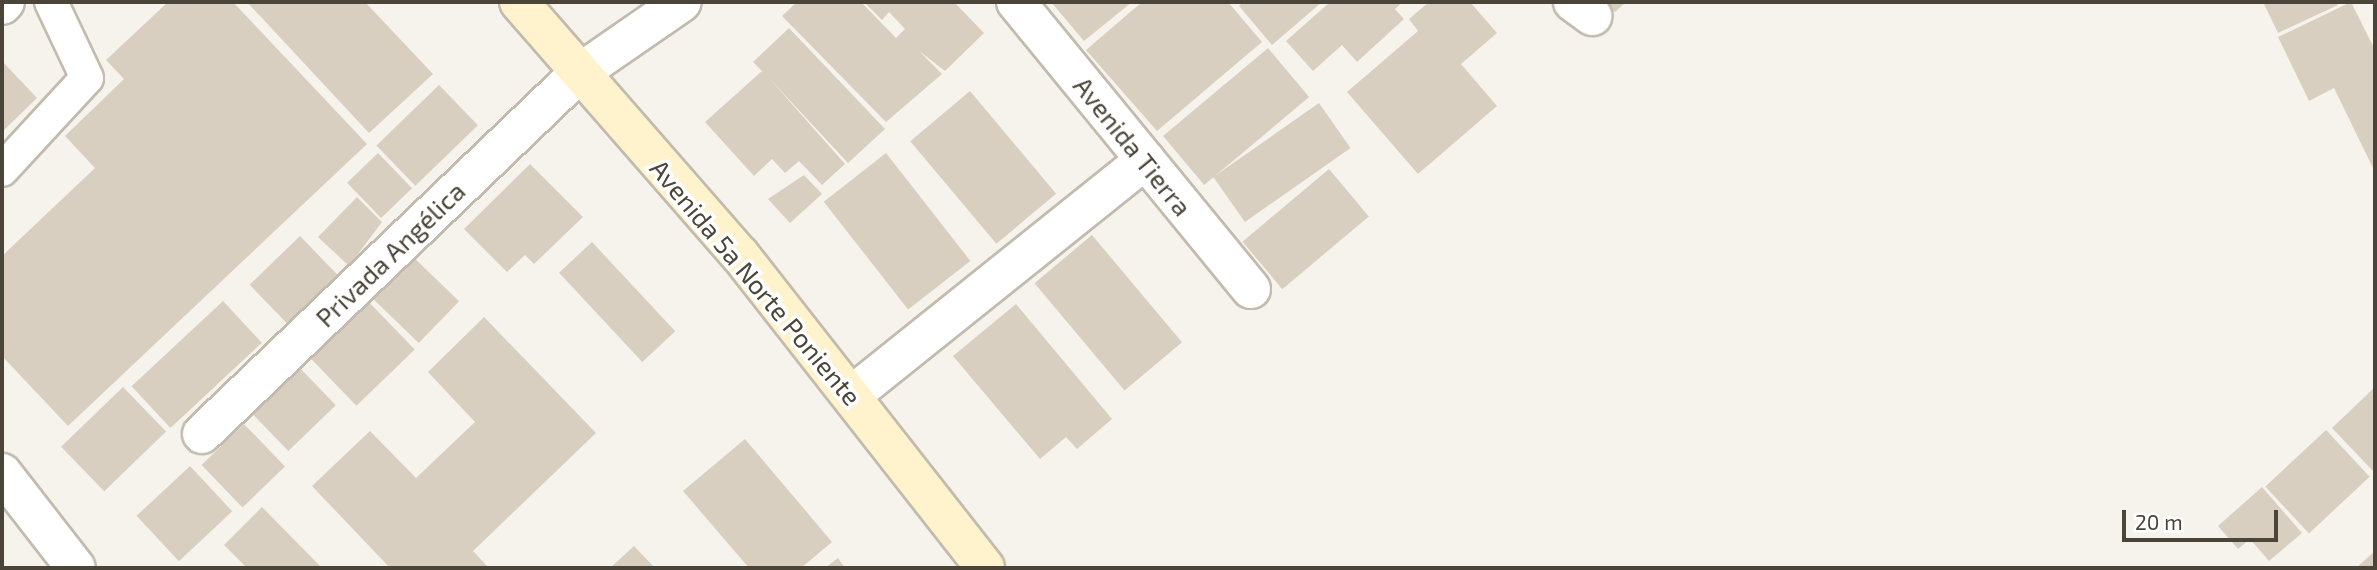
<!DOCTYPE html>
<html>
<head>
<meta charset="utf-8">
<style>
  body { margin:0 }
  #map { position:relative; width:2377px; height:570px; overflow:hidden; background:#f6f3ec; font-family:"Exo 2",sans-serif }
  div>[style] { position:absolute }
  .building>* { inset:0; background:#d8cfc1; transform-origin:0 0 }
  .roads { filter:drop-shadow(2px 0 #c2bbae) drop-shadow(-2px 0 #c2bbae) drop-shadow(0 2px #c2bbae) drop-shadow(0 -2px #c2bbae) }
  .lane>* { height:32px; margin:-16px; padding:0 16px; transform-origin:16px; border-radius:16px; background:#fff }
  .street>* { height:38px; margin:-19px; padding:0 19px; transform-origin:19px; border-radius:19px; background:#fff }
  .secondary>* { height:38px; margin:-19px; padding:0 19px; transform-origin:19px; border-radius:19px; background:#fff3cd }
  span { translate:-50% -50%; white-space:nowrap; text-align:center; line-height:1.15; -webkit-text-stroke:7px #fff; paint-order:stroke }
  .street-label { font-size:26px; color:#4b4439 }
  .frame { position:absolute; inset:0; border:4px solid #4b4439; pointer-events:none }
  .scale { position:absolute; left:2122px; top:510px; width:156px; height:32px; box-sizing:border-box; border:4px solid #4b4439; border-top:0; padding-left:9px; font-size:21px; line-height:24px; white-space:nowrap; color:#4b4439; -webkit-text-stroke:5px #fff; paint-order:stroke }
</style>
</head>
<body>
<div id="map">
  <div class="building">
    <div style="clip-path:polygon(168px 2px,233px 2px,367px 144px,68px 426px,2px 356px,2px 256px,95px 168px,65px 136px,124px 79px,106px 60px)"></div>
    <div style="clip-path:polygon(247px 2px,365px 2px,433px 74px,369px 133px)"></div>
    <div style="clip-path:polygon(797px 2px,861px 2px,896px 38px,905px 29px,889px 12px,882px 20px,864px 2px,954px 2px,984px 33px,945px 71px,919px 51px,942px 74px,886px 122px,782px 16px)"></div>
    <div style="clip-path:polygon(1051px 2px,1132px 2px,1084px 41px)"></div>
    <div style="clip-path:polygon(1142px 2px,1228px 2px,1262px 42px,1157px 131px,1086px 50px)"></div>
    <div style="clip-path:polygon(1243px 2px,1322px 2px,1272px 45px,1239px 6px)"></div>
    <div style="clip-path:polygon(1330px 2px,1403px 2px,1395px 9px,1404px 19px,1357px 62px,1342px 45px,1313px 71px,1286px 41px)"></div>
    <div style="clip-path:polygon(1429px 2px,1470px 2px,1497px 33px,1461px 64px,1497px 106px,1418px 174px,1347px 92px,1418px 31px,1409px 19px)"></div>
    <div style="clip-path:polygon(1605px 2px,1626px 2px,1615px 12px)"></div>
    <div style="clip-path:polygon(2263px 2px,2336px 2px,2338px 5px,2278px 33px)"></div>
    <div style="clip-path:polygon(2351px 2px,2375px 50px,2375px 172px,2334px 88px,2309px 101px,2278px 37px)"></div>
    <div style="clip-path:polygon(789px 28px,885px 129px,848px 163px,769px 78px,845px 164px,822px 185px,799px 161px,785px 173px,772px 159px,754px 176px,705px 122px,762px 71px,753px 62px)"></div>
    <div style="left:1268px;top:48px;width:64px;height:137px;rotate:50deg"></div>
    <div style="clip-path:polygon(2px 61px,37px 98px,2px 132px)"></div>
    <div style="left:439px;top:85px;width:56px;height:87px;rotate:46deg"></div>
    <div style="left:970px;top:91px;width:134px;height:78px;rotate:50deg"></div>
    <div style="left:1319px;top:103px;width:55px;height:129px;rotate:55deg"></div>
    <div style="left:378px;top:153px;width:49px;height:43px;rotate:46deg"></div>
    <div style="left:886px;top:153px;width:137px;height:79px;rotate:52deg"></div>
    <div style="clip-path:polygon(530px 164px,583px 217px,534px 264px,525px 255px,507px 272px,464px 229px)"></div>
    <div style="left:1329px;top:169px;width:62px;height:113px;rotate:50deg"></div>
    <div style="clip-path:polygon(804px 175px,822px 194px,790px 223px,768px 199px)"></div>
    <div style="clip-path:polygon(357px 197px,382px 222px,349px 266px,318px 237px)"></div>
    <div style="left:1092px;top:235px;width:140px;height:75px;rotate:50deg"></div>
    <div style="left:300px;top:236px;width:57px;height:70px;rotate:46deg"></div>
    <div style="left:592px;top:242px;width:122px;height:45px;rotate:47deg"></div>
    <div style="left:408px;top:252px;width:71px;height:58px;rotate:44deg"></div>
    <div style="left:364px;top:297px;width:73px;height:81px;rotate:46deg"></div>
    <div style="left:223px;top:301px;width:57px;height:125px;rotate:47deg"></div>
    <div style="clip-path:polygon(1016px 304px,1112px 419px,1077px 449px,1066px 437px,1040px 459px,953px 356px)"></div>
    <div style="clip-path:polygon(484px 317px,596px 433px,473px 551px,489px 568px,390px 568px,312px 486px,370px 431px,416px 478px,475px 422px,428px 372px)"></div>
    <div style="left:299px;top:367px;width:53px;height:66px;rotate:46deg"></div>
    <div style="left:123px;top:387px;width:62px;height:86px;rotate:46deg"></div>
    <div style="clip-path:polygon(2375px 387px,2375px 469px,2373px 471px,2332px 428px)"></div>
    <div style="left:244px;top:424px;width:59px;height:59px;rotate:46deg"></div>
    <div style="left:2326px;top:430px;width:64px;height:83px;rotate:47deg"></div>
    <div style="clip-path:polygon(745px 439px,832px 542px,801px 568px,749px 568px,683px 491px)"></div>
    <div style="left:190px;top:466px;width:62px;height:73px;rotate:47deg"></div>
    <div style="clip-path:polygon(2262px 487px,2302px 533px,2269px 561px,2250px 539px,2238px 549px,2218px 526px)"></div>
    <div style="clip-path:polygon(262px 507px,322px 568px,247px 568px,224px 545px)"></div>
    <div style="clip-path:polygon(634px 546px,655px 568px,610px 568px)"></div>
    <div style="clip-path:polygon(2375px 551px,2375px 568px,2356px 568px)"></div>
    <div style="clip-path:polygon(838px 558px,845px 568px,825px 568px)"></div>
  </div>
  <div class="roads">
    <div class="lane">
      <div style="left:2px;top:170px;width:125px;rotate:-47.3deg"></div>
      <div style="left:87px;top:78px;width:84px;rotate:-115.3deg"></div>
    </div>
    <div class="street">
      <div style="left:1016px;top:2px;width:371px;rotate:50.7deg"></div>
      <div style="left:1573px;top:2px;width:24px;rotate:36deg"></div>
      <div style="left:2px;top:5px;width:4px;rotate:-45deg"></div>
      <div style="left:852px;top:395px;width:376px;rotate:-38.7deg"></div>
      <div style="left:202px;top:434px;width:521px;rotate:-43.75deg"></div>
      <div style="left:578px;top:74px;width:126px;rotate:-34.7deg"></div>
      <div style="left:2px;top:473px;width:120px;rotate:52.1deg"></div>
    </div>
    <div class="secondary">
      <div style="left:519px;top:2px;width:336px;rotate:48.9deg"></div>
      <div style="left:740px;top:255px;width:397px;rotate:51.9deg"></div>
    </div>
  </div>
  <div class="street-label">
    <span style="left:1133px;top:146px;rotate:51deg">Avenida Tierra</span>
    <span style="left:390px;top:254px;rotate:-44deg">Privada Angélica</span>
    <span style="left:756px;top:282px;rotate:50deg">Avenida 5a Norte Poniente</span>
  </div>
  <div class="frame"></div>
  <div class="scale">20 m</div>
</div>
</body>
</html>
